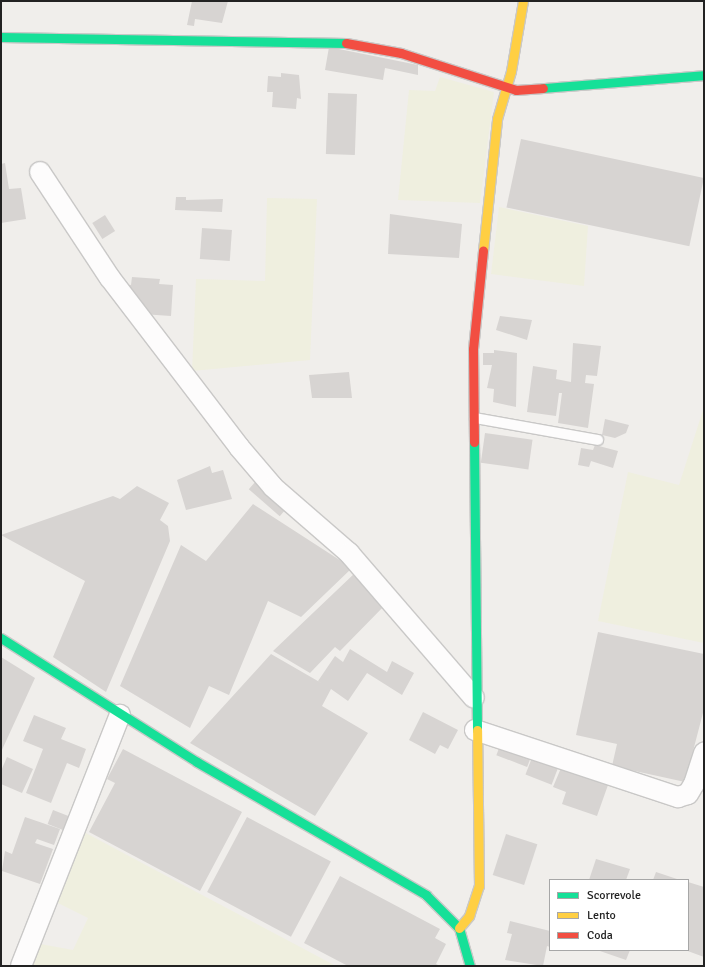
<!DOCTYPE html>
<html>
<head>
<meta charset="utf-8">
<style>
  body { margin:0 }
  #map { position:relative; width:705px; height:967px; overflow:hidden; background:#f0eeeb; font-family:Signika,sans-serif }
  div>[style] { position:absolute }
  .farmland>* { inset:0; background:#efefdf }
  .building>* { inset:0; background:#d7d4d2; transform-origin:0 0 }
  .roads { filter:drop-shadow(1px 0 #c9c8c7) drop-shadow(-1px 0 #c9c8c7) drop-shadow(0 1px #c9c8c7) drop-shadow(0 -1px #c9c8c7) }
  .lane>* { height:10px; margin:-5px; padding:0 5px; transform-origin:5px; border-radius:5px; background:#fdfcfc }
  .street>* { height:20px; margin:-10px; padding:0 10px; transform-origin:10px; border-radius:10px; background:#fdfcfc }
  .fast>* { height:9px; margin:-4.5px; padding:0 4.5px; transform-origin:4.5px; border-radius:4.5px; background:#16e098 }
  .slow>* { height:9px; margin:-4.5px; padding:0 4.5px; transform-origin:4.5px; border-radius:4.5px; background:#ffcf43 }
  .jam>* { height:9px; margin:-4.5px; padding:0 4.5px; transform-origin:4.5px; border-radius:4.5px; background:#f24e42 }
  span { translate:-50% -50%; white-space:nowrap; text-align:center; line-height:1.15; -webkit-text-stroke:3px #fff; paint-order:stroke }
  .frame { position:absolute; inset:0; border:2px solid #222; pointer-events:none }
  .legend { position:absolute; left:549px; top:879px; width:140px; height:72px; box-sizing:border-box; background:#fff; border:1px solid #a7a7a7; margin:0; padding:5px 7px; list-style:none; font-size:12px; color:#222 }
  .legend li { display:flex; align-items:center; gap:8px; height:20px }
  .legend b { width:20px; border:1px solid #a7a7a7 }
</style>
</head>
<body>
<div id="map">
  <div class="farmland">
    <div style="clip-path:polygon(440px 77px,494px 92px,480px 203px,398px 200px,409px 90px,435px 91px)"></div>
    <div style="clip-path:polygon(267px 198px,317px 199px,310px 360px,192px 371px,196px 279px,265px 281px)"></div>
    <div style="clip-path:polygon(499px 207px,588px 226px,584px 286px,491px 274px)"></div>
    <div style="clip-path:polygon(704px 407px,704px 643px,598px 621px,628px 472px,679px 485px)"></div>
    <div style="clip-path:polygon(82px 831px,204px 896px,336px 966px,33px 966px,40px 944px,73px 950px,88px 918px,54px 901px)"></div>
  </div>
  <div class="building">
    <div style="clip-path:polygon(192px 1px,228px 1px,222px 23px,195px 19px,194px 26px,187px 25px)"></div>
    <div style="clip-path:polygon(329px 47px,418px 65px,418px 75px,385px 68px,383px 80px,325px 70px)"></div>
    <div style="clip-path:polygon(281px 73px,299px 75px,301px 99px,297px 98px,296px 109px,272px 107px,273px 92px,267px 92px,268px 76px,281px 77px)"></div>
    <div style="left:328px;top:93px;width:29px;height:61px;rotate:2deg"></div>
    <div style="left:521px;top:139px;width:187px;height:70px;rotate:12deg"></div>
    <div style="clip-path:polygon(5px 163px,9px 189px,21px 188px,26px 219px,1px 223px,1px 164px)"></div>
    <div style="clip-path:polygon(176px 197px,186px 197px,186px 200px,223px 199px,222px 212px,175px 210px)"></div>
    <div style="clip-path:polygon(390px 214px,462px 224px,459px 258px,388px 254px)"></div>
    <div style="left:105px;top:215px;width:19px;height:15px;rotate:58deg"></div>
    <div style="left:202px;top:228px;width:30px;height:31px;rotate:4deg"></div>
    <div style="clip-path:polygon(132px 277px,160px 279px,159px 284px,173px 285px,171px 316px,142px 314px,123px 284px,131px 285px)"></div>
    <div style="clip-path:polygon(500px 316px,532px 320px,527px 340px,496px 330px)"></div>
    <div style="clip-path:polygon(573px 343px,601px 346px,597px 376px,586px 375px,585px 383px,594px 384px,588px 428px,558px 423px,562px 393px,559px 393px,556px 416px,527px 412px,533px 366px,557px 370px,556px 379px,571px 382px)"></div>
    <div style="clip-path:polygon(494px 350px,517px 353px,516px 407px,493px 402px,494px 389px,487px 388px,492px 365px,483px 365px,483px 353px,494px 353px)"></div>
    <div style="clip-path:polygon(349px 372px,352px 398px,312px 398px,309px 375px)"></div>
    <div style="clip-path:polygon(605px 419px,629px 425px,626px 433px,615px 438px,602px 435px)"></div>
    <div style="left:485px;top:433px;width:48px;height:30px;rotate:8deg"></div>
    <div style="clip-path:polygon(595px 445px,618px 451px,613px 468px,591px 461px,589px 467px,578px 465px,581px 448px,593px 450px)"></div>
    <div style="clip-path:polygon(210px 466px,212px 473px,223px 470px,232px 499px,186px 510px,177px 480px)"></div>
    <div style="left:256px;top:481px;width:41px;height:11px;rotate:41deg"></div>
    <div style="clip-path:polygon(137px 486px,169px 503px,160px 520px,168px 526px,170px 541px,106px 692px,53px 657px,85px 581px,1px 535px,113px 496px,120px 499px)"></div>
    <div style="clip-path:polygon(253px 504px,352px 568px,301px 617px,268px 601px,229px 695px,209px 686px,190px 728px,120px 686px,181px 545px,206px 561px)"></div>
    <div style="clip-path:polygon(356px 572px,387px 603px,340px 651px,335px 647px,310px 673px,273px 651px)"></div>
    <div style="clip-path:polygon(598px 632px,704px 654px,704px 709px,685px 782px,612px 766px,617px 744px,576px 735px)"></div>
    <div style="clip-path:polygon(350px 649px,387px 672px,392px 661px,414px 673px,402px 695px,367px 673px,348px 701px,331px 689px,322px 706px,368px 733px,315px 816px,190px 743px,271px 654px,323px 684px,318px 681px,335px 656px,343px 662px)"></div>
    <div style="clip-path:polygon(1px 657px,35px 678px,1px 752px)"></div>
    <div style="clip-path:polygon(423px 712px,458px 730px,448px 749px,440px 745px,435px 754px,409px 740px)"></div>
    <div style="clip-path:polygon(34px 715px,66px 728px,61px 739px,86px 749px,79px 768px,67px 763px,51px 803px,26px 793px,43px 749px,23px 741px)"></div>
    <div style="left:501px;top:743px;width:33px;height:13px;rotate:21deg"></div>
    <div style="clip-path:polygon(123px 749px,242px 812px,200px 891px,89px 832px,115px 783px,107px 779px)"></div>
    <div style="left:533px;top:755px;width:28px;height:21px;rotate:21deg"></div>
    <div style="clip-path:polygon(7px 757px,33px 769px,22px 793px,1px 784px,1px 771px)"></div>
    <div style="clip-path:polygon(561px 768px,608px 785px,597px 816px,562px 804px,566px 792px,553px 787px)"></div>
    <div style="left:53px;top:810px;width:22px;height:15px;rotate:21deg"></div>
    <div style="clip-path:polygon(25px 817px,60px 829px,54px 845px,37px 839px,35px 843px,53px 849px,40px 884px,2px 871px,5px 851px,12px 854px)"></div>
    <div style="left:247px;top:817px;width:95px;height:85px;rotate:28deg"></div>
    <div style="left:506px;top:834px;width:33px;height:43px;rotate:18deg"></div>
    <div style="clip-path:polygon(596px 859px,630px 869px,626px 880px,589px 880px)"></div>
    <div style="clip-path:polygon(656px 872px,680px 880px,653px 880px)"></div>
    <div style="clip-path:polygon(340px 876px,440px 929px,435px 938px,446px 944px,436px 964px,440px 966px,348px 966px,304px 943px)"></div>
    <div style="clip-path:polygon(688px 882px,704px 887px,704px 957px,685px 950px,688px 950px)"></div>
    <div style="clip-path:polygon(510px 921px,550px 931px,550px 947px,547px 946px,543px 966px,505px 960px,512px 934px,507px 933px)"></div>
    <div style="clip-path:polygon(597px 950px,630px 950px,626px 960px)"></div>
  </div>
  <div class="roads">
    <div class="lane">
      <div style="left:475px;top:418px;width:125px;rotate:10.1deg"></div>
    </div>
    <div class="street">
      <div style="left:40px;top:172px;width:127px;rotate:56.6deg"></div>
      <div style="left:110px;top:278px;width:213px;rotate:52.6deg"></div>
      <div style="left:239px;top:447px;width:52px;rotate:49.6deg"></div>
      <div style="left:273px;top:487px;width:101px;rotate:41deg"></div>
      <div style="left:349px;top:553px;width:191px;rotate:49.2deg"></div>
      <div style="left:475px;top:730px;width:214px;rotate:18.3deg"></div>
      <div style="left:678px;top:797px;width:10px;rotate:-17deg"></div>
      <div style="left:688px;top:794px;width:12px;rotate:-59deg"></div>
      <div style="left:694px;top:784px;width:33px;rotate:-72deg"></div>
      <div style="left:21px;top:966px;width:270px;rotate:-68.5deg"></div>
    </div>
    <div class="fast">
      <div style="left:1px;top:37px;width:345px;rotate:1deg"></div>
      <div style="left:543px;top:88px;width:162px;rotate:-4.6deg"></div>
      <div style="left:474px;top:442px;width:288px;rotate:89.4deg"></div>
      <div style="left:1px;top:638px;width:232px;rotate:32.3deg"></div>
      <div style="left:197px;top:762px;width:265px;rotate:30.1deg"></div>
      <div style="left:426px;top:895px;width:47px;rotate:45deg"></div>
      <div style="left:459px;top:928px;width:40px;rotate:74deg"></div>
    </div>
    <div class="slow">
      <div style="left:483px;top:251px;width:133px;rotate:-83.9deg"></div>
      <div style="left:497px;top:119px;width:50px;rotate:-73.7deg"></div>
      <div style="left:511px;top:71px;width:71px;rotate:-80.3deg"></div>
      <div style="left:459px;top:928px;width:16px;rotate:-50deg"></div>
      <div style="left:469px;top:916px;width:32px;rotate:-72deg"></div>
      <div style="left:479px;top:886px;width:156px;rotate:-90.7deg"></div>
    </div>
    <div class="jam">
      <div style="left:346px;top:43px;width:56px;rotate:10.3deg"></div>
      <div style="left:401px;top:53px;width:121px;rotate:17.8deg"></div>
      <div style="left:516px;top:90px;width:27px;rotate:-4deg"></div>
      <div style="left:474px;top:442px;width:93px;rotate:-90.6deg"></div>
      <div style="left:473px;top:349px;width:99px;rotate:-84.2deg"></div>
    </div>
  </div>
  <div class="frame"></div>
  <ul class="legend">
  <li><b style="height:5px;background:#16e098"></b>Scorrevole</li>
  <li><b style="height:5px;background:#ffcf43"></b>Lento</li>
  <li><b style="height:5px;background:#f24e42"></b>Coda</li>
  </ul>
</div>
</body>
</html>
